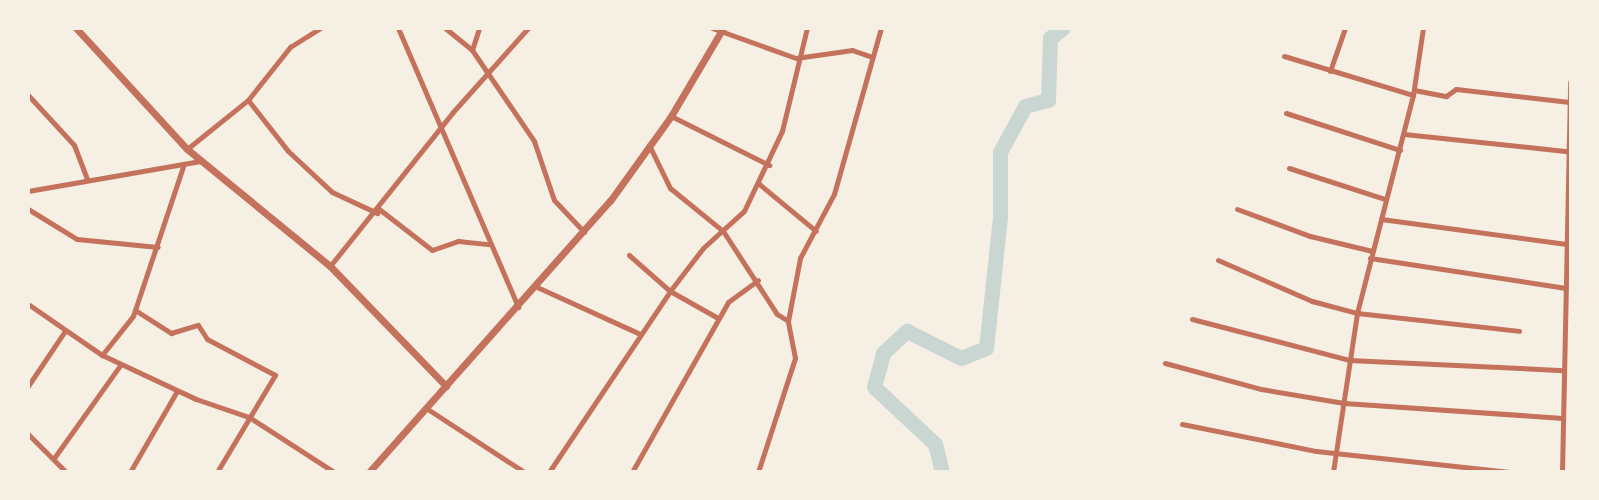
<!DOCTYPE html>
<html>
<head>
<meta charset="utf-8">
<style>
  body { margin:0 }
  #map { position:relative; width:1599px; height:500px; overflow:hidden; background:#f6efe4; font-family:Overpass,sans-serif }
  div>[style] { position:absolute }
  .river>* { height:15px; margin:-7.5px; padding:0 7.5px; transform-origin:7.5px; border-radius:7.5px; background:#c9d6d2 }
  .minor>* { height:5px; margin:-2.5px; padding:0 2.5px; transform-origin:2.5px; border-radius:2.5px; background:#c5725c }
  .tertiary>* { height:7px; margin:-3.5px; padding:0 3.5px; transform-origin:3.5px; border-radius:3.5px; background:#c5725c }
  span { translate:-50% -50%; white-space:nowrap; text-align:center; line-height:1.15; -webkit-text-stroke:6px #f6efe4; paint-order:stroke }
  .frame { position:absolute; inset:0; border:30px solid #f6efe4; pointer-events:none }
</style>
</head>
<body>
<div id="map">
  <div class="river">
    <div style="left:942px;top:472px;width:29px;rotate:-104deg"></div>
    <div style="left:935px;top:444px;width:83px;rotate:-136.9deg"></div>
    <div style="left:874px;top:387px;width:35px;rotate:-75deg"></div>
    <div style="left:883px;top:353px;width:33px;rotate:-43deg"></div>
    <div style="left:907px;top:331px;width:60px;rotate:26.6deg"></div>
    <div style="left:961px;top:358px;width:27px;rotate:-22deg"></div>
    <div style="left:986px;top:348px;width:133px;rotate:-83.9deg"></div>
    <div style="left:1000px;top:216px;width:64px;rotate:-90deg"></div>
    <div style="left:1000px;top:152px;width:52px;rotate:-61.5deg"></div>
    <div style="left:1025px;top:106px;width:24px;rotate:-15deg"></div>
    <div style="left:1048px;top:100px;width:62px;rotate:-88.2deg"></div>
    <div style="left:1050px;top:38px;width:16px;rotate:-38deg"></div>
  </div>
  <div class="minor">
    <div style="left:398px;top:28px;width:304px;rotate:66.7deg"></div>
    <div style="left:445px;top:28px;width:35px;rotate:39deg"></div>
    <div style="left:472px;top:50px;width:110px;rotate:55.7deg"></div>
    <div style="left:534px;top:141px;width:62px;rotate:71.3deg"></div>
    <div style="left:554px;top:200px;width:44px;rotate:46.8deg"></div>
    <div style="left:712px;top:28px;width:89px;rotate:19.7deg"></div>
    <div style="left:796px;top:58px;width:57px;rotate:-8.1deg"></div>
    <div style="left:852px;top:50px;width:21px;rotate:19deg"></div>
    <div style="left:472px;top:50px;width:23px;rotate:-72deg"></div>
    <div style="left:1284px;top:56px;width:135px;rotate:16.8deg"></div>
    <div style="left:1330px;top:71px;width:46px;rotate:-70.8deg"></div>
    <div style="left:1414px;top:90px;width:33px;rotate:11deg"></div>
    <div style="left:1446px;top:96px;width:12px;rotate:-35deg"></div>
    <div style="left:1456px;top:89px;width:114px;rotate:6.6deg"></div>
    <div style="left:28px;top:95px;width:68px;rotate:47.4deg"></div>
    <div style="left:74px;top:145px;width:36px;rotate:69deg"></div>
    <div style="left:248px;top:100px;width:65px;rotate:51.9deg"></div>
    <div style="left:288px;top:151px;width:60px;rotate:43deg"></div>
    <div style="left:332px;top:192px;width:50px;rotate:25deg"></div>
    <div style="left:1286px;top:113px;width:120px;rotate:18deg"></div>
    <div style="left:671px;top:116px;width:110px;rotate:26.6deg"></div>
    <div style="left:1404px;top:134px;width:164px;rotate:6deg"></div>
    <div style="left:649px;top:145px;width:48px;rotate:64deg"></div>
    <div style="left:670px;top:188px;width:68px;rotate:39.1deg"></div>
    <div style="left:723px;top:231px;width:99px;rotate:57deg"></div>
    <div style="left:777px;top:314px;width:13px;rotate:32deg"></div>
    <div style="left:187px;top:149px;width:78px;rotate:-38.8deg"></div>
    <div style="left:248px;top:100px;width:68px;rotate:-51.6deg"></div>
    <div style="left:290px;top:47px;width:36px;rotate:-32deg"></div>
    <div style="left:1289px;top:168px;width:101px;rotate:17.9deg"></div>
    <div style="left:758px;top:183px;width:75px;rotate:39.6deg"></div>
    <div style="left:28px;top:191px;width:175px;rotate:-9.9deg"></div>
    <div style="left:28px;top:209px;width:57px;rotate:31.5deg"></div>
    <div style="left:77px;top:239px;width:81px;rotate:5.6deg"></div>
    <div style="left:379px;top:209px;width:67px;rotate:37.7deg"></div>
    <div style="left:432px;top:250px;width:28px;rotate:-19deg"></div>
    <div style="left:458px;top:241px;width:30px;rotate:6deg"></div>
    <div style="left:1237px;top:209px;width:78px;rotate:20.3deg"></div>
    <div style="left:1310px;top:236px;width:64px;rotate:13.6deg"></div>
    <div style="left:1381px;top:219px;width:187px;rotate:7.7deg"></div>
    <div style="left:629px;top:255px;width:55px;rotate:41.3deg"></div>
    <div style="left:670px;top:291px;width:55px;rotate:29.4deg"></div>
    <div style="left:1370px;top:258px;width:198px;rotate:8.7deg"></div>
    <div style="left:1218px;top:260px;width:103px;rotate:23.6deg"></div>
    <div style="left:1312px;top:301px;width:47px;rotate:14.9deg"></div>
    <div style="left:1357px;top:313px;width:163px;rotate:6.3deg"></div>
    <div style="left:330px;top:266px;width:196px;rotate:-51.4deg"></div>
    <div style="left:452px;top:113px;width:114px;rotate:-48.2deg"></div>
    <div style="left:537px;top:287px;width:113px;rotate:24.5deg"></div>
    <div style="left:28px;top:304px;width:90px;rotate:34.6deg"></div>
    <div style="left:102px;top:355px;width:104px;rotate:25.1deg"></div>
    <div style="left:196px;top:399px;width:56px;rotate:18.8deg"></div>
    <div style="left:249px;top:417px;width:101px;rotate:32.9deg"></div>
    <div style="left:135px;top:310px;width:43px;rotate:32.6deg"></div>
    <div style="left:171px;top:333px;width:28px;rotate:-17deg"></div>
    <div style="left:198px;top:325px;width:17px;rotate:57deg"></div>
    <div style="left:207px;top:339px;width:77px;rotate:27.9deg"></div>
    <div style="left:275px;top:375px;width:113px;rotate:120.9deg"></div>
    <div style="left:1192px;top:319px;width:162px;rotate:14.6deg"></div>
    <div style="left:1349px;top:360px;width:215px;rotate:2.7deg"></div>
    <div style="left:102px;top:355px;width:50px;rotate:-51.5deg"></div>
    <div style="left:133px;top:316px;width:160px;rotate:-71.5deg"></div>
    <div style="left:1165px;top:363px;width:99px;rotate:15.2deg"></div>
    <div style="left:1261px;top:389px;width:84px;rotate:9.6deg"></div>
    <div style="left:1344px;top:403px;width:219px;rotate:3.9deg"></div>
    <div style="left:28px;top:386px;width:66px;rotate:-56.1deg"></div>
    <div style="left:426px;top:408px;width:117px;rotate:33.1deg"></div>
    <div style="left:1182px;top:424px;width:137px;rotate:11.4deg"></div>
    <div style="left:1316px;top:451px;width:193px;rotate:6.2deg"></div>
    <div style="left:28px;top:434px;width:54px;rotate:45deg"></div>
    <div style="left:54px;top:458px;width:115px;rotate:-54.5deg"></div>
    <div style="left:130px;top:472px;width:94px;rotate:-59.9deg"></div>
    <div style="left:549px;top:472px;width:218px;rotate:-56.2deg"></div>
    <div style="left:670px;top:291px;width:54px;rotate:-52.5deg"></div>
    <div style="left:703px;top:248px;width:55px;rotate:-42.1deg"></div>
    <div style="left:744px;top:211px;width:89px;rotate:-64.6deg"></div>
    <div style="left:782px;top:131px;width:106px;rotate:-76.4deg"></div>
    <div style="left:632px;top:472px;width:195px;rotate:-60.5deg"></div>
    <div style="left:728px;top:302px;width:37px;rotate:-36deg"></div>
    <div style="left:758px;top:472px;width:120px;rotate:-72deg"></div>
    <div style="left:795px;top:358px;width:38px;rotate:-101deg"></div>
    <div style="left:788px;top:321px;width:64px;rotate:-79.2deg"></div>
    <div style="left:800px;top:258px;width:72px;rotate:-62deg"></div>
    <div style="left:834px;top:194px;width:173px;rotate:-74.2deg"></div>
    <div style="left:1333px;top:472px;width:161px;rotate:-81.4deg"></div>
    <div style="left:1357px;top:313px;width:225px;rotate:-75.6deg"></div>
    <div style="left:1413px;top:95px;width:68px;rotate:-81.5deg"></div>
    <div style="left:1562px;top:472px;width:390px;rotate:-88.8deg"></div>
  </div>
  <div class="tertiary">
    <div style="left:76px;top:28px;width:164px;rotate:47.5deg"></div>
    <div style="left:187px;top:149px;width:185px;rotate:39.3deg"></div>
    <div style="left:330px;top:266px;width:167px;rotate:46deg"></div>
    <div style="left:369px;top:472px;width:363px;rotate:-48.4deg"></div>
    <div style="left:610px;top:201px;width:105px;rotate:-54.3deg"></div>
    <div style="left:671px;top:116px;width:102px;rotate:-59.4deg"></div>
  </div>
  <div class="frame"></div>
</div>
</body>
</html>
